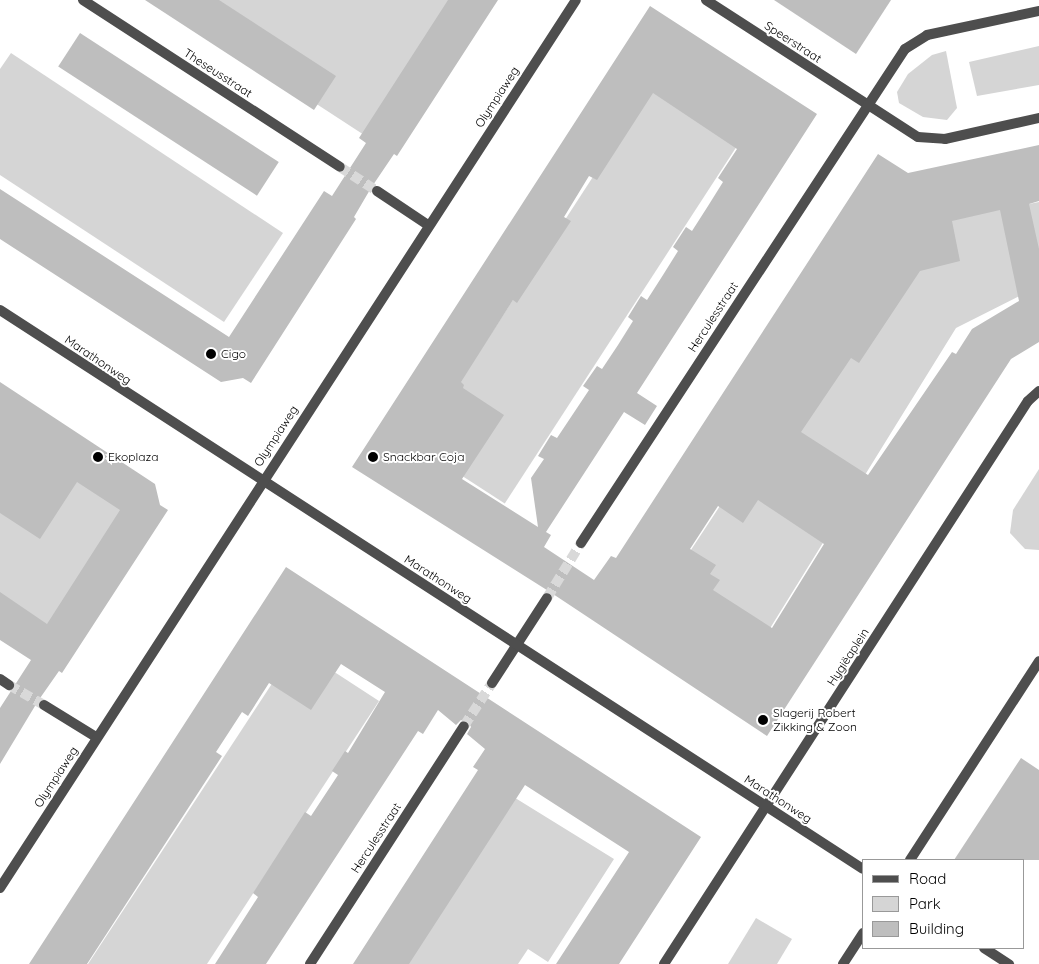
<!DOCTYPE html>
<html>
<head>
<meta charset="utf-8">
<style>
  body { margin:0 }
  #map { position:relative; width:1039px; height:964px; overflow:hidden; background:#fff; font-family:Quicksand,sans-serif }
  div>[style] { position:absolute }
  .green>* { inset:0; background:#d5d5d5; transform-origin:0 0 }
  .building>* { inset:0; background:#bebebe; transform-origin:0 0 }
  .minor-tunnel>* { height:10px; margin-top:-5px; transform-origin:0; background:repeating-linear-gradient(90deg,#d9d9d9 0 10px,transparent 0 15px) }
  .minor>* { height:10px; margin:-5px; padding:0 5px; transform-origin:5px; border-radius:5px; background:#4e4e4e }
  .tertiary>* { height:10px; margin:-5px; padding:0 5px; transform-origin:5px; border-radius:5px; background:#4e4e4e }
  .dots>* { width:14px; height:14px; translate:-50% -50%; box-sizing:border-box; border:2px solid #fff; border-radius:50% }
  span { translate:-50% -50%; white-space:nowrap; text-align:center; line-height:1.15; -webkit-text-stroke:4px #fff; paint-order:stroke }
  .street-label { font-size:12px; color:#000 }
  .poi-label { font-size:12px; color:#000 }
  .left { translate:0 -50%; text-align:left }
  .legend { position:absolute; left:862px; top:859px; width:162px; height:90px; box-sizing:border-box; background:#fff; border:1px solid #999; margin:0; padding:6px 9px; list-style:none; font-size:15px; color:#000 }
  .legend li { display:flex; align-items:center; gap:10px; height:25px }
  .legend b { width:25px; border:1px solid #999 }
</style>
</head>
<body>
<div id="map">
  <div class="green">
    <div style="clip-path:polygon(157px 0,479px 0,381px 146px)"></div>
    <div style="clip-path:polygon(1039px 46px,1039px 85px,977px 96px,969px 62px)"></div>
    <div style="clip-path:polygon(946px 51px,957px 108px,947px 120px,923px 117px,899px 103px,897px 92px,908px 74px,932px 55px)"></div>
    <div style="clip-path:polygon(11px 53px,283px 233px,224px 322px,0 175px,0 69px)"></div>
    <div style="left:661px;top:72px;width:104px;height:447px;rotate:33deg"></div>
    <div style="clip-path:polygon(1039px 202px,1039px 286px,956px 328px,746px 667px,658px 600px,903px 228px)"></div>
    <div style="clip-path:polygon(0 423px,140px 509px,49px 648px,0 616px)"></div>
    <div style="clip-path:polygon(1039px 469px,1039px 550px,1025px 549px,1010px 533px,1013px 510px)"></div>
    <div style="clip-path:polygon(296px 647px,379px 701px,207px 964px,88px 964px)"></div>
    <div style="clip-path:polygon(512px 796px,614px 859px,548px 962px,528px 949px,518px 964px,405px 964px)"></div>
    <div style="clip-path:polygon(756px 918px,792px 939px,777px 964px,728px 964px)"></div>
  </div>
  <div class="building">
    <div style="clip-path:polygon(145px 0,219px 0,336px 76px,314px 110px)"></div>
    <div style="clip-path:polygon(448px 0,498px 0,397px 156px,394px 154px,371px 188px,354px 217px,356px 219px,251px 383px,243px 378px,221px 382px,0 239px,0 189px,229px 337px,324px 191px,332px 196px,366px 143px,359px 138px)"></div>
    <div style="clip-path:polygon(774px 0,891px 0,856px 54px)"></div>
    <div style="clip-path:polygon(evenodd,650px 6px,817px 114px,637px 393px,657px 406px,645px 425px,624px 412px,546px 532px,551px 535px,544px 547px,594px 580px,611px 556px,616px 558px,878px 154px,908px 173px,1039px 145px,1039px 201px,1029px 204px,1039px 249px,1039px 342px,1011px 359px,767px 736px,550px 592px,352px 467px,650px 6px,653px 93px,737px 149px,718px 178px,723px 182px,708px 206px,692px 231px,686px 227px,673px 247px,678px 251px,663px 275px,647px 300px,641px 296px,628px 317px,633px 321px,618px 345px,602px 369px,597px 366px,583px 386px,589px 390px,557px 438px,551px 435px,538px 456px,544px 459px,531px 478px,538px 527px,462px 479px,504px 415px,463px 388px,464px 385px,461px 382px,513px 300px,517px 303px,571px 221px,564px 217px,589px 176px,597px 180px,653px 93px,650px 6px,1000px 210px,1019px 301px,972px 329px,956px 354px,952px 352px,868px 475px,801px 432px,851px 358px,859px 363px,920px 271px,960px 261px,952px 221px,1000px 210px,650px 6px,758px 500px,824px 544px,772px 628px,713px 590px,720px 580px,710px 574px,716px 565px,690px 549px,718px 506px,743px 523px,758px 500px)"></div>
    <div style="left:80px;top:33px;width:237px;height:40px;rotate:33deg"></div>
    <div style="clip-path:polygon(0 382px,155px 484px,160px 505px,168px 510px,62px 673px,59px 671px,38px 701px,0 764px,0 708px,31px 660px,0 640px,0 592px,47px 624px,120px 510px,77px 482px,40px 539px,0 513px)"></div>
    <div style="clip-path:polygon(286px 567px,701px 837px,619px 964px,556px 964px,629px 852px,525px 785px,409px 964px,353px 964px,478px 770px,473px 767px,485px 749px,467px 734px,471px 727px,468px 721px,461px 720px,456px 725px,438px 710px,423px 734px,418px 731px,266px 964px,215px 964px,258px 897px,253px 893px,305px 812px,311px 816px,338px 775px,332px 771px,345px 751px,348px 753px,385px 692px,341px 664px,311px 710px,269px 683px,248px 716px,242px 712px,216px 752px,222px 756px,87px 964px,29px 964px)"></div>
    <div style="clip-path:polygon(1021px 758px,1039px 770px,1039px 860px,954px 860px)"></div>
  </div>
  <div class="minor-tunnel">
    <div style="left:340px;top:167px;width:44px;rotate:33deg"></div>
    <div style="left:547px;top:598px;width:65px;rotate:-58.3deg"></div>
    <div style="left:9px;top:685px;width:40px;rotate:29.7deg"></div>
    <div style="left:464px;top:726px;width:51px;rotate:-56.9deg"></div>
  </div>
  <div class="minor">
    <div style="left:83px;top:0;width:306px;rotate:33deg"></div>
    <div style="left:706px;top:0;width:252px;rotate:32.9deg"></div>
    <div style="left:918px;top:137px;width:27px;rotate:4deg"></div>
    <div style="left:945px;top:139px;width:96px;rotate:-12.6deg"></div>
    <div style="left:377px;top:191px;width:61px;rotate:33.7deg"></div>
    <div style="left:581px;top:543px;width:591px;rotate:-56.74deg"></div>
    <div style="left:905px;top:49px;width:26px;rotate:-32deg"></div>
    <div style="left:927px;top:35px;width:115px;rotate:-12.1deg"></div>
    <div style="left:0;top:679px;width:11px;rotate:34deg"></div>
    <div style="left:492px;top:683px;width:101px;rotate:-57.1deg"></div>
    <div style="left:44px;top:705px;width:61px;rotate:31.6deg"></div>
    <div style="left:910px;top:860px;width:237px;rotate:-57deg"></div>
    <div style="left:310px;top:964px;width:283px;rotate:-57.1deg"></div>
    <div style="left:664px;top:964px;width:670px;rotate:-57.12deg"></div>
    <div style="left:1028px;top:401px;width:15px;rotate:-42deg"></div>
    <div style="left:843px;top:964px;width:37px;rotate:-57deg"></div>
  </div>
  <div class="tertiary">
    <div style="left:0;top:310px;width:1028px;rotate:32.93deg"></div>
    <div style="left:0;top:888px;width:1058px;rotate:-57.03deg"></div>
    <div style="left:984px;top:948px;width:30px;rotate:33deg"></div>
  </div>
  <div class="dots">
    <div style="left:211px;top:354px;background:#000"></div>
    <div style="left:98px;top:457px;background:#000"></div>
    <div style="left:373px;top:457px;background:#000"></div>
    <div style="left:763px;top:720px;background:#000"></div>
  </div>
  <div class="street-label">
    <span style="left:793px;top:42px;rotate:33deg">Speerstraat</span>
    <span style="left:218px;top:73px;rotate:33deg">Theseusstraat</span>
    <span style="left:497px;top:97px;rotate:-57deg">Olympiaweg</span>
    <span style="left:713px;top:317px;rotate:-57deg">Herculesstraat</span>
    <span style="left:98px;top:360px;rotate:34deg">Marathonweg</span>
    <span style="left:276px;top:436px;rotate:-57deg">Olympiaweg</span>
    <span style="left:438px;top:579px;rotate:33deg">Marathonweg</span>
    <span style="left:848px;top:657px;rotate:-57deg">Hygiëaplein</span>
    <span style="left:56px;top:777px;rotate:-57deg">Olympiaweg</span>
    <span style="left:778px;top:799px;rotate:33deg">Marathonweg</span>
    <span style="left:376px;top:838px;rotate:-57deg">Herculesstraat</span>
  </div>
  <div class="poi-label">
    <span class="left" style="left:221px;top:354px">Cigo</span>
    <span class="left" style="left:108px;top:457px">Ekoplaza</span>
    <span class="left" style="left:383px;top:457px">Snackbar Coja</span>
    <span class="left" style="left:773px;top:720px">Slagerij Robert<br>Zikking &amp; Zoon</span>
  </div>
  <ul class="legend">
  <li><b style="height:6px;background:#4e4e4e"></b>Road</li>
  <li><b style="height:14px;background:#d5d5d5"></b>Park</li>
  <li><b style="height:14px;background:#bebebe"></b>Building</li>
  </ul>
</div>
</body>
</html>
